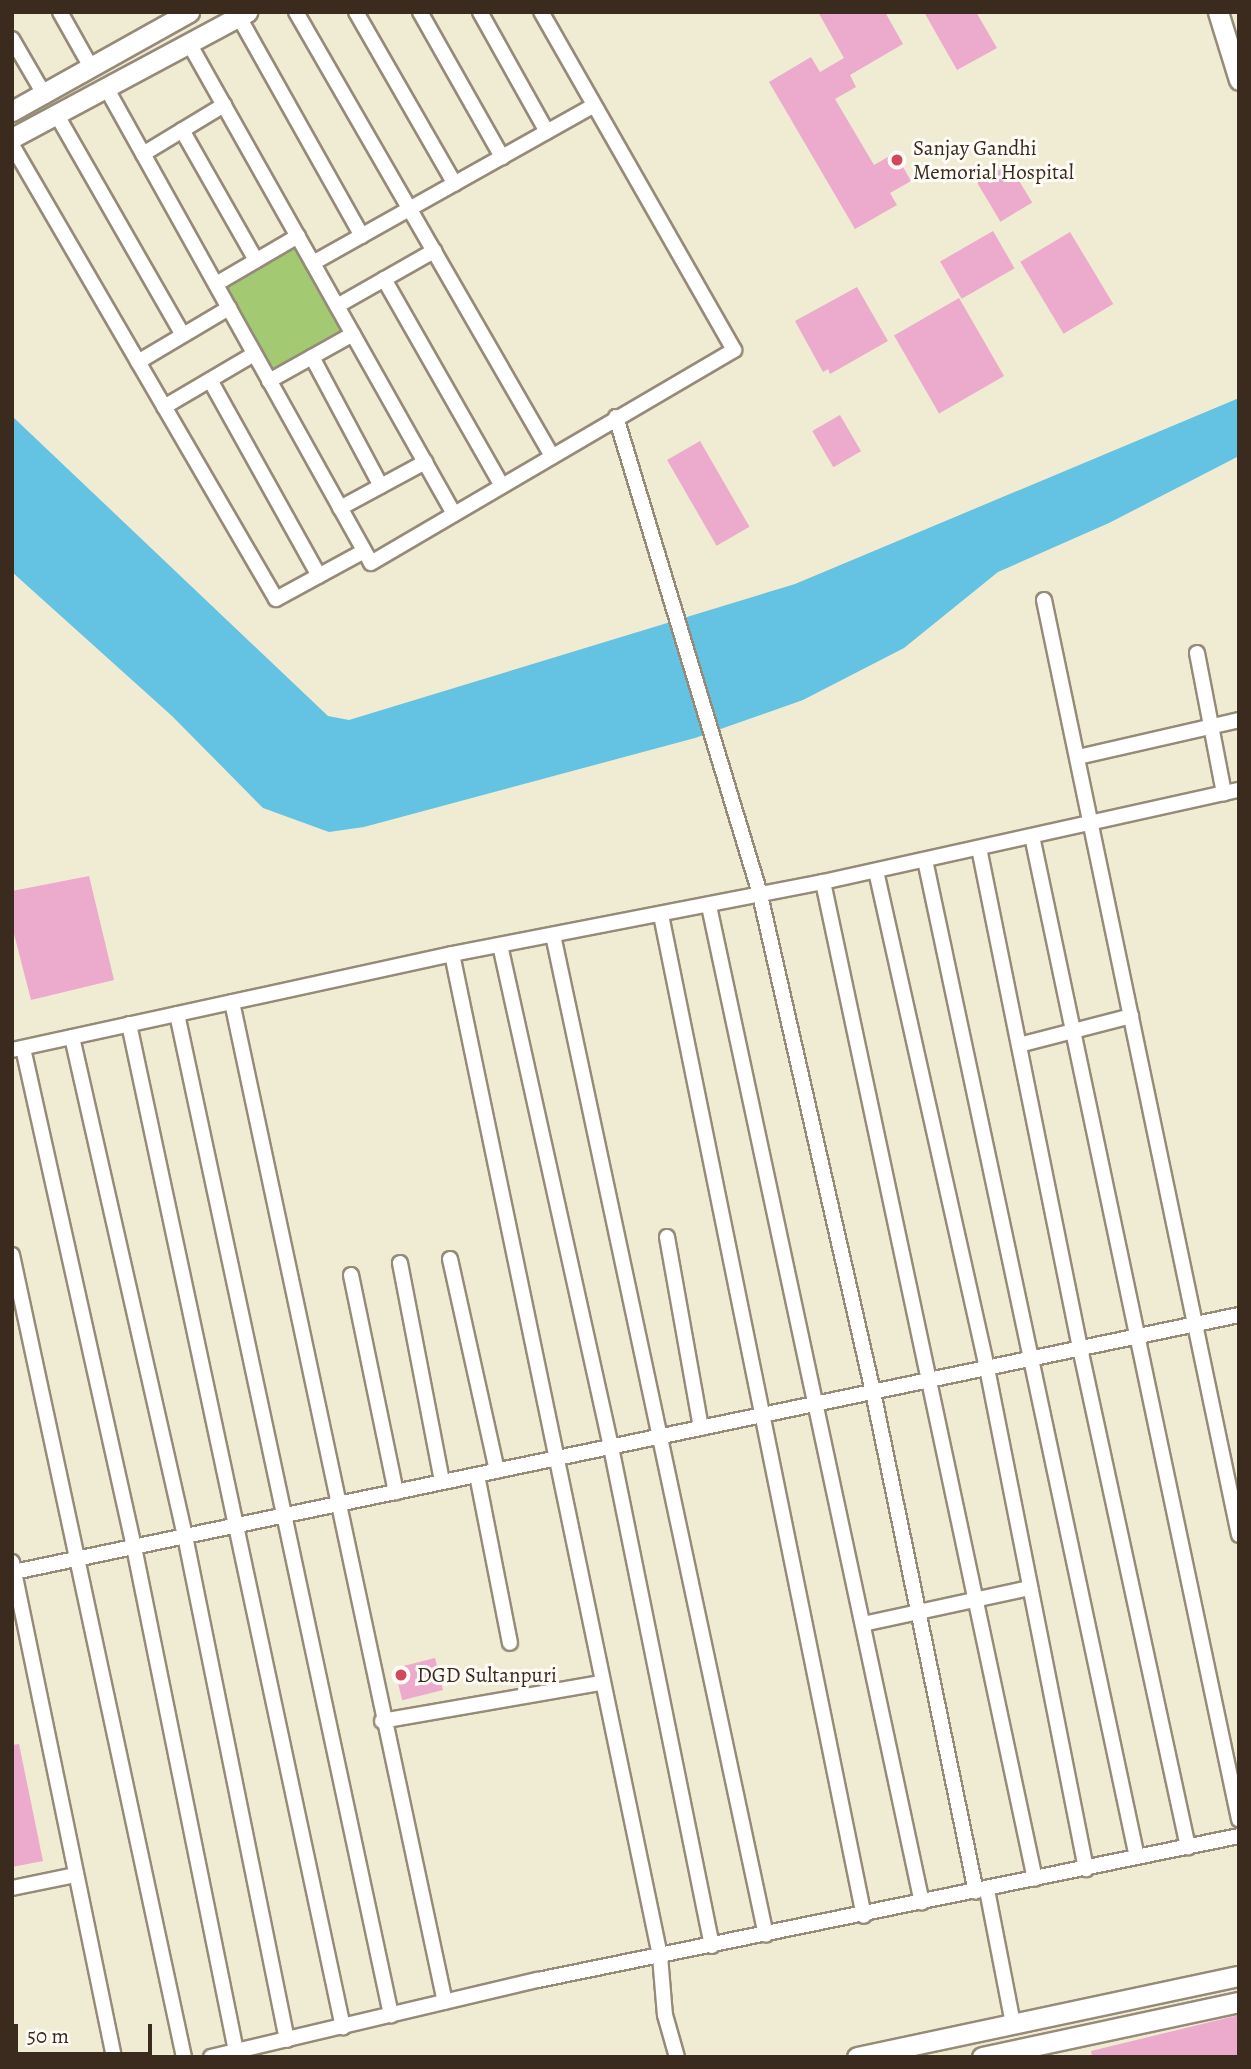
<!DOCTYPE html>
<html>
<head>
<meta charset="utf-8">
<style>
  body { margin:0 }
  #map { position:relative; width:1251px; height:2069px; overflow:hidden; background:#f0ebd3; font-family:Alegreya,serif }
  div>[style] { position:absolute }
  .green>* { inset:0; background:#a4c973; transform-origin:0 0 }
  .water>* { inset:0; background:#64c3e2 }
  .building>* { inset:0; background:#ecaacc; transform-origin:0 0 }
  .roads { filter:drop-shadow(2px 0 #968a78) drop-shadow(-2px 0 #968a78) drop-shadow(0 2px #968a78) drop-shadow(0 -2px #968a78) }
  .minor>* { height:14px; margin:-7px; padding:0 7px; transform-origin:7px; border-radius:7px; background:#fff }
  .tertiary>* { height:19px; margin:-9.5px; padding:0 9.5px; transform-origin:9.5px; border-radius:9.5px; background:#fff }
  .dots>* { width:19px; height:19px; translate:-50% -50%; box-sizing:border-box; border:4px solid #fdfcf7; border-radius:50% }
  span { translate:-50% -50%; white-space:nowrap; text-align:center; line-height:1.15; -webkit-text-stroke:6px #fdfcf7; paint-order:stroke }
  .poi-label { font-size:21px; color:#3b2a1e }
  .left { translate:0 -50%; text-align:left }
  .frame { position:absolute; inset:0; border:14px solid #3b2a1e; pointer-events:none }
  .scale { position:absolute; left:14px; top:2024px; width:138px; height:32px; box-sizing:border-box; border:4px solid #3b2a1e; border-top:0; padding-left:9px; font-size:21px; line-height:24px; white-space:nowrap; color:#3b2a1e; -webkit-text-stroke:5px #fdfcf7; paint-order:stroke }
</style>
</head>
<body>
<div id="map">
  <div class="green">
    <div style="left:296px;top:243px;width:105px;height:85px;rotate:60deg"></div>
  </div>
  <div class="water">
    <div style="clip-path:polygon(1239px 398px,1239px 456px,1109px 523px,998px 572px,904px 648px,803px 700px,695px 738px,364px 827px,329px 832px,263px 808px,172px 716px,12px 572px,12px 416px,328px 716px,349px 720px,795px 584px)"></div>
  </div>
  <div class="building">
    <div style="clip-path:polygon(818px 12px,885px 12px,903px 44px,850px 75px,856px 87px,835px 99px,874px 165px,895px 153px,911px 181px,890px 193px,897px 205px,855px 229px,769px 82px,811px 57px,820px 72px,844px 58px)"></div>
    <div style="clip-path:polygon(924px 12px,976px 12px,997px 48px,957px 70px)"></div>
    <div style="left:1009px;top:164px;width:45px;height:37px;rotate:59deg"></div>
    <div style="left:993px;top:231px;width:43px;height:61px;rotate:60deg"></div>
    <div style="left:1070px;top:232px;width:84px;height:58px;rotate:59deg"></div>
    <div style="clip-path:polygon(857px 287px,888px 341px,830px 374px,828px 369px,823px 372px,795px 321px)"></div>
    <div style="left:959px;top:298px;width:90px;height:75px;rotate:60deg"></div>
    <div style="left:840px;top:415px;width:42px;height:32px;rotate:60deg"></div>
    <div style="left:700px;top:441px;width:99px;height:38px;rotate:60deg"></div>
    <div style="clip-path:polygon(89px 876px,114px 980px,31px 1000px,12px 926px,12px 891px)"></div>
    <div style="left:435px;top:1658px;width:33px;height:42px;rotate:76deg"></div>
    <div style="clip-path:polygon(19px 1744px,43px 1861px,12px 1867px,12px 1745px)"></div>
    <div style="clip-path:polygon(1239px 2015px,1239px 2057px,1092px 2057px,1091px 2051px)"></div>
  </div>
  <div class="roads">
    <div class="minor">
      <div style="left:60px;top:12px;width:65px;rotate:60.7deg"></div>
      <div style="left:296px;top:12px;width:513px;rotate:60.03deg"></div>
      <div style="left:356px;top:12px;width:198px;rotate:60.1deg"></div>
      <div style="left:420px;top:12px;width:167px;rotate:60.5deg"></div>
      <div style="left:480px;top:12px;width:137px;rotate:60.8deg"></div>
      <div style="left:239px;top:17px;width:251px;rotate:60.7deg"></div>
      <div style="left:12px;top:39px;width:66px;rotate:59.9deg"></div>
      <div style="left:190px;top:45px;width:538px;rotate:60.62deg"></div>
      <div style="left:108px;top:91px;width:540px;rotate:60.87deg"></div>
      <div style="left:371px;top:563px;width:421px;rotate:-30.4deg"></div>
      <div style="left:734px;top:350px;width:389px;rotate:-119.7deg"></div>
      <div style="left:58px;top:117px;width:251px;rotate:60.2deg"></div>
      <div style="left:182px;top:130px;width:150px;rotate:60.4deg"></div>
      <div style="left:12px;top:145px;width:525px;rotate:59.82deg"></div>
      <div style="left:276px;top:599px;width:100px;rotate:-28.6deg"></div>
      <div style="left:143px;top:154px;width:95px;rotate:-31.2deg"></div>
      <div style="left:313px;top:263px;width:322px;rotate:-29.3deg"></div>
      <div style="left:384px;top:279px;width:238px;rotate:60.3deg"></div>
      <div style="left:216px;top:284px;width:95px;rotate:-30.3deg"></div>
      <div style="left:337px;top:306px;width:112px;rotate:-29.6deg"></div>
      <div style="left:312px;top:357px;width:146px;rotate:61.9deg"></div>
      <div style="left:138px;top:362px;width:106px;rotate:-30.7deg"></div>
      <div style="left:210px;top:380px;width:224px;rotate:60.9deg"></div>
      <div style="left:269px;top:381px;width:96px;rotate:-29.2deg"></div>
      <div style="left:164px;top:407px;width:104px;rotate:-30.5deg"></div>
      <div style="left:616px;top:417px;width:499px;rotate:73.2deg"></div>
      <div style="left:760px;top:895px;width:510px;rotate:77.19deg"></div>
      <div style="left:873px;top:1392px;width:510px;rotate:78.36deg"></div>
      <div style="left:340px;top:508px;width:97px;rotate:-28.4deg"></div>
      <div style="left:1044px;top:600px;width:955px;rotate:78.22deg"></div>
      <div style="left:1197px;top:653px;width:143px;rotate:79.1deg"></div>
      <div style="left:1078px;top:757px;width:165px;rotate:-12.9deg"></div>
      <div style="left:1032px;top:836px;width:1005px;rotate:78.11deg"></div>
      <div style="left:979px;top:848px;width:510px;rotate:78.58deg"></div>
      <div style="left:1080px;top:1348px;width:511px;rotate:77.79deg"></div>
      <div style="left:925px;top:860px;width:1019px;rotate:78deg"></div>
      <div style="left:876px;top:871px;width:509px;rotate:77.41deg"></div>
      <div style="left:987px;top:1368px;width:511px;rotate:78.82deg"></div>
      <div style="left:823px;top:882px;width:1019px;rotate:78deg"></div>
      <div style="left:709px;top:906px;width:1019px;rotate:77.94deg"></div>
      <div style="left:661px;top:915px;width:1021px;rotate:78.54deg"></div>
      <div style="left:553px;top:935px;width:1022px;rotate:77.98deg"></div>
      <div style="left:500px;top:945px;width:514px;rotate:77.53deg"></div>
      <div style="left:611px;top:1447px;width:509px;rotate:78.56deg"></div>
      <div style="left:452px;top:954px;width:1023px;rotate:78.27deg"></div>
      <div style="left:660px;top:1956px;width:59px;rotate:85.2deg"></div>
      <div style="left:665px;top:2015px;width:44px;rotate:74.1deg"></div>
      <div style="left:232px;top:1002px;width:1022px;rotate:77.98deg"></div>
      <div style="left:177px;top:1014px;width:1024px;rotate:77.93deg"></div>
      <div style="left:129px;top:1024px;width:1026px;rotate:77.96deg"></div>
      <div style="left:72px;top:1037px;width:512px;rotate:77.24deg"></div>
      <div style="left:185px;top:1536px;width:514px;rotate:78.56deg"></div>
      <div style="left:1019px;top:1045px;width:116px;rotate:-14.5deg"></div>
      <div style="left:23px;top:1048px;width:511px;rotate:77.46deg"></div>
      <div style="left:134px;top:1547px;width:514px;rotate:78.56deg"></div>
      <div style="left:12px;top:1050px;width:450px;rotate:-12.3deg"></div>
      <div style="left:452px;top:954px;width:378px;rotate:-11deg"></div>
      <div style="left:823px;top:882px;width:426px;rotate:-12.5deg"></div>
      <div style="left:667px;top:1237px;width:194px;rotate:79.9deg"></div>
      <div style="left:12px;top:1255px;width:820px;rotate:77.9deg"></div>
      <div style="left:450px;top:1259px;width:217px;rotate:77.5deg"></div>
      <div style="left:400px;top:1263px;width:222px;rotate:79.1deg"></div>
      <div style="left:351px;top:1275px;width:222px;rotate:78.3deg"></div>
      <div style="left:477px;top:1475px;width:171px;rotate:78.9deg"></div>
      <div style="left:12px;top:1562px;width:505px;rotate:78.36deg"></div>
      <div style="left:14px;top:1572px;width:1252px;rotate:-11.85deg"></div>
      <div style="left:863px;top:1624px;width:171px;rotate:-12.2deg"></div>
      <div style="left:382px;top:1721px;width:221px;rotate:-9.9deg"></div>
      <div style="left:12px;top:1888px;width:64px;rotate:-11.7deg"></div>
      <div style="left:987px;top:1890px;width:136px;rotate:79deg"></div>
      <div style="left:211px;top:2057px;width:336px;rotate:-13.3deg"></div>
      <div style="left:538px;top:1980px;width:716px;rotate:-11.61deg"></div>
    </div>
    <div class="tertiary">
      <div style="left:1218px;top:12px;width:71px;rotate:72.8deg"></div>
      <div style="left:12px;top:111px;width:203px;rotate:-29.2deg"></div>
      <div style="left:12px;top:138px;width:267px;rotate:-28.2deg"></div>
      <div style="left:857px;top:2057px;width:390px;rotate:-12deg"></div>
      <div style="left:982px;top:2057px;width:263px;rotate:-12.1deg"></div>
    </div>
  </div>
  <div class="dots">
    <div style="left:897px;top:160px;background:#d1495b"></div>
    <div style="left:401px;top:1675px;background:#d1495b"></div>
  </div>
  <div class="poi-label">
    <span class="left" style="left:913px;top:160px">Sanjay Gandhi<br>Memorial Hospital</span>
    <span class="left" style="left:417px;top:1675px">DGD Sultanpuri</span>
  </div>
  <div class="frame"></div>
  <div class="scale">50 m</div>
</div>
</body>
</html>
